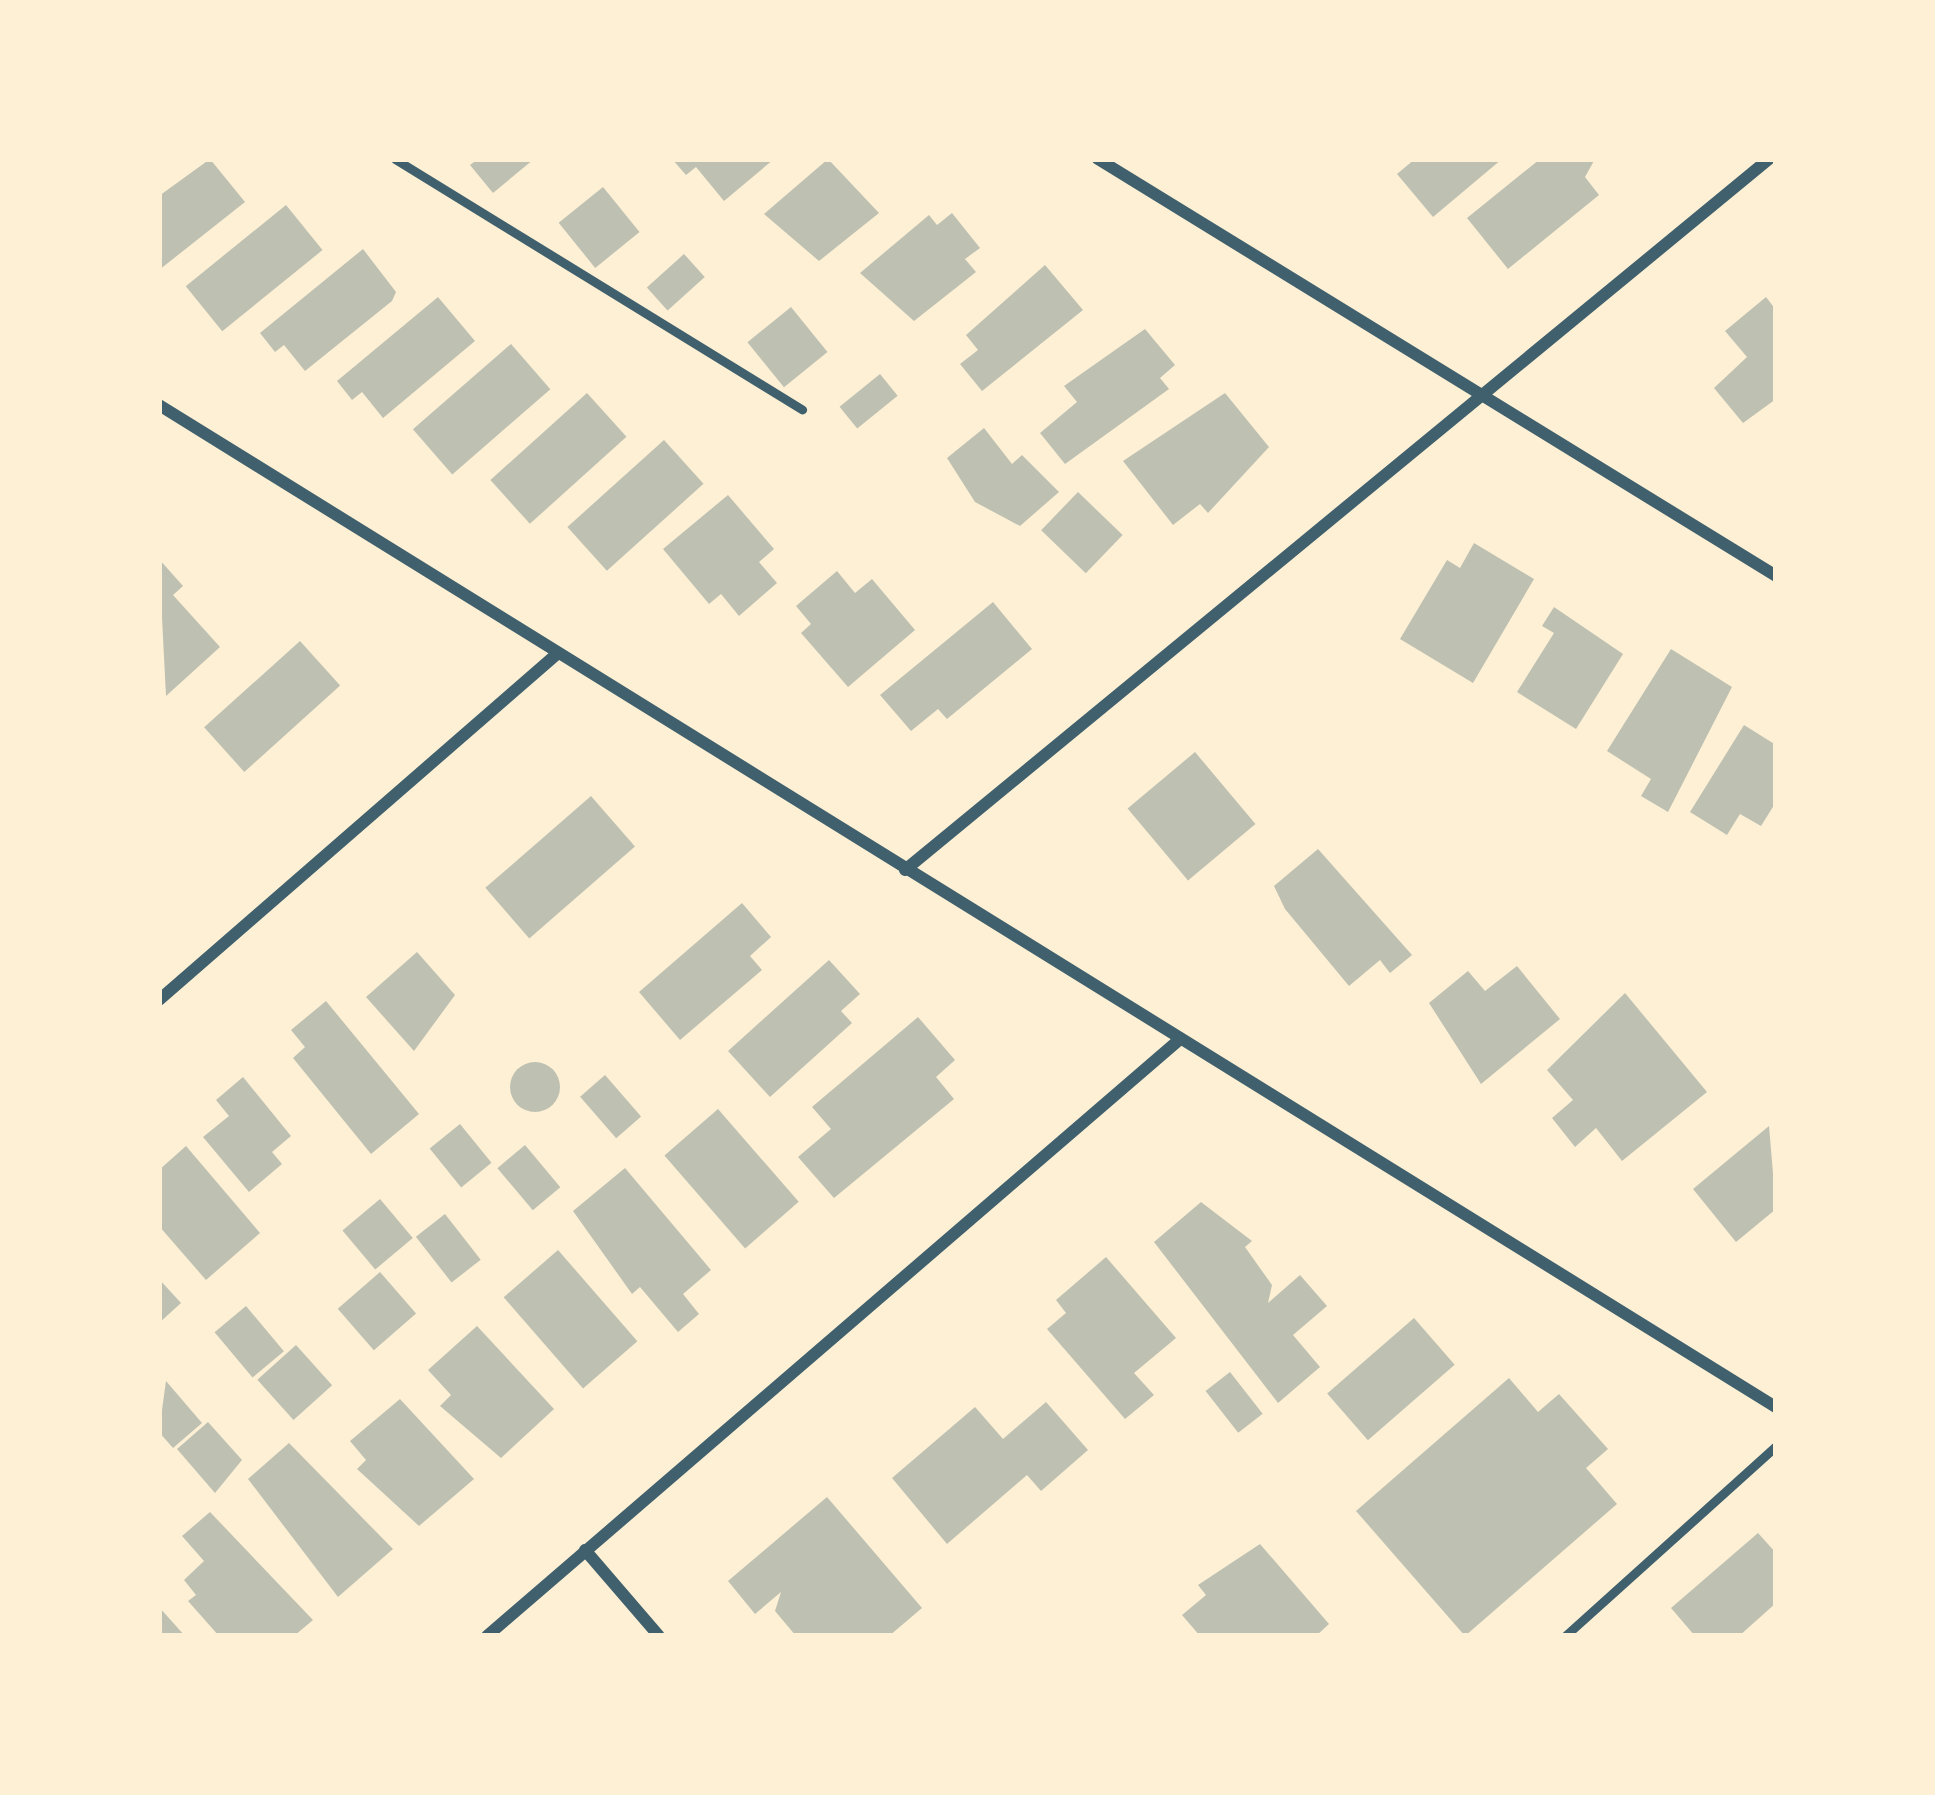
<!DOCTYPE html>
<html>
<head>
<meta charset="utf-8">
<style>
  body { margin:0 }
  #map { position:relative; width:1935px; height:1795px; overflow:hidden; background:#fdf0d5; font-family:"Work Sans",sans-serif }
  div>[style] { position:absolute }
  .building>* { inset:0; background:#bec0b2; transform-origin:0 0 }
  .round { border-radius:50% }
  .service>* { height:9px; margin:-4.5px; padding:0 4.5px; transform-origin:4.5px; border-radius:4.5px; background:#3f606c }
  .minor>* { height:12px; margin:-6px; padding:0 6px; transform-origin:6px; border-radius:6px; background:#3f606c }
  span { translate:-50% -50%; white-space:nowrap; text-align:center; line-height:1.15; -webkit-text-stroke:12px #fdf0d5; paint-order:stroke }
  .frame { position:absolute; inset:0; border:162px solid #fdf0d5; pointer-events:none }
</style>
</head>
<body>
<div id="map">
  <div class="building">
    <div style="clip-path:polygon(210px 159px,245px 202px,159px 270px,159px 196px)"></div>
    <div style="clip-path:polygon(478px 159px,534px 159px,493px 193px,470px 165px)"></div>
    <div style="clip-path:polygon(672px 159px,774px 159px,724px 201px,696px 167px,686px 175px)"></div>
    <div style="clip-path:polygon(828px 159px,879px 213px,819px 261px,764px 214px)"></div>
    <div style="clip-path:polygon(1415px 159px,1502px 159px,1433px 217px,1397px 174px)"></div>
    <div style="clip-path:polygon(1540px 159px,1595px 159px,1585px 177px,1599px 195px,1508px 269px,1467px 218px)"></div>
    <div style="left:603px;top:187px;width:58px;height:57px;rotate:51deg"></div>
    <div style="left:286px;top:205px;width:58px;height:129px;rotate:51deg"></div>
    <div style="clip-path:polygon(952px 213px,980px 248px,965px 259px,976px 272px,914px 321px,860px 273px,929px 215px,937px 225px)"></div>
    <div style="clip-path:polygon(363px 249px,396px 292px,392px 301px,305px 371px,284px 345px,275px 352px,260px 333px)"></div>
    <div style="left:684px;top:254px;width:31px;height:50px;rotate:48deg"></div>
    <div style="clip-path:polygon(1045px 265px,1083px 310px,982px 391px,960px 364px,978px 350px,966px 335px)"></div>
    <div style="clip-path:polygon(438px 297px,475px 341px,383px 418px,362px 392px,352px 400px,337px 381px)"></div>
    <div style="clip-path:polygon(1766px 297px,1776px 310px,1776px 399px,1743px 423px,1714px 388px,1747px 357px,1725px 331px)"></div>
    <div style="left:791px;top:307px;width:58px;height:56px;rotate:51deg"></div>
    <div style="clip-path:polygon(1145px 329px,1175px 365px,1160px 378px,1169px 389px,1065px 464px,1040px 433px,1077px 402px,1064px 386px)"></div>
    <div style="left:511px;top:344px;width:60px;height:130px;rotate:49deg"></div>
    <div style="left:880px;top:374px;width:28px;height:52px;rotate:51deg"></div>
    <div style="left:587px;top:393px;width:59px;height:130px;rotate:48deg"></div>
    <div style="clip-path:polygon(1225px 393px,1269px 447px,1208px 513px,1200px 504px,1173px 525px,1123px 461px)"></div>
    <div style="clip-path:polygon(984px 428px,1012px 464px,1022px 455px,1059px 492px,1020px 526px,975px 502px,947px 458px)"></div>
    <div style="left:664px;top:440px;width:59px;height:130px;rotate:48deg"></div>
    <div style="left:1078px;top:492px;width:62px;height:53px;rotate:44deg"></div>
    <div style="clip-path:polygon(728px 495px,774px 549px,759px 562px,777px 583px,739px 616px,721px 594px,709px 604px,663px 549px)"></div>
    <div style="clip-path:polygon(1474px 543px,1534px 579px,1473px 683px,1400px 639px,1447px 560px,1460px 568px)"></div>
    <div style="clip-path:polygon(159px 559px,183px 586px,173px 595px,220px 647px,166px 696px)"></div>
    <div style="clip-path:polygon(837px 571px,855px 593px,872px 579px,915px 630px,848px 687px,801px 633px,811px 624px,796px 606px)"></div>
    <div style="clip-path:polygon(993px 602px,1032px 649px,947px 719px,938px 709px,911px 731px,880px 695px)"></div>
    <div style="clip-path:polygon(1554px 607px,1623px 654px,1576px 729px,1517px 692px,1554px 633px,1542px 626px)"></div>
    <div style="left:300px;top:641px;width:60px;height:129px;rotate:48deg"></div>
    <div style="clip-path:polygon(1671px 649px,1732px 687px,1668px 812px,1641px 796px,1651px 779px,1607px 751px)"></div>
    <div style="clip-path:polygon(1744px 725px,1776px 745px,1776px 802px,1761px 826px,1740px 814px,1727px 835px,1690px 812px)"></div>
    <div style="left:1195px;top:752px;width:94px;height:88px;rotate:50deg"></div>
    <div style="left:591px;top:796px;width:67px;height:140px;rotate:49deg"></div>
    <div style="clip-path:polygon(1318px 849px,1412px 955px,1390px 973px,1380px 960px,1349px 986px,1285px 909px,1274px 886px)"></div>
    <div style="clip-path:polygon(742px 903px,771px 937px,750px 956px,762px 970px,680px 1040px,639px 992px)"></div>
    <div style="clip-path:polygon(417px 952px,455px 995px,414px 1051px,366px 997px)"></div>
    <div style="clip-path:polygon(829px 960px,860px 994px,841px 1011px,852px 1023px,770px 1097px,728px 1051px)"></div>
    <div style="clip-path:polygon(1517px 966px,1560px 1019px,1481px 1084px,1429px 1003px,1468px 971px,1485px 991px)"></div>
    <div style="clip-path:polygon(1625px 993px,1707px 1092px,1622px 1161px,1596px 1128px,1575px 1147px,1552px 1118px,1573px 1100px,1547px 1070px)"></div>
    <div style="clip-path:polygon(326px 1001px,419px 1114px,371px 1154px,293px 1058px,305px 1047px,291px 1030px)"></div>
    <div style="clip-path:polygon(918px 1017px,955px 1060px,936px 1077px,954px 1099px,834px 1198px,798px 1157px,831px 1129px,812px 1107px)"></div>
    <div class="round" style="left:510px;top:1062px;width:50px;height:50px"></div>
    <div style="left:605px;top:1075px;width:55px;height:33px;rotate:49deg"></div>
    <div style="clip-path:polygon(243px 1077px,291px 1136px,272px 1152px,282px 1164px,249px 1192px,203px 1137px,229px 1116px,216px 1100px)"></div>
    <div style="left:718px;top:1109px;width:123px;height:71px;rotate:49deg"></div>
    <div style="left:460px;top:1124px;width:50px;height:39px;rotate:51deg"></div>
    <div style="clip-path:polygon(1769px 1126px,1776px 1209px,1736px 1242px,1693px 1189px)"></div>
    <div style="left:525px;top:1145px;width:55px;height:36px;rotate:50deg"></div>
    <div style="clip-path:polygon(186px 1146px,260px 1233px,206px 1280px,159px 1226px,159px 1170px)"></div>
    <div style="clip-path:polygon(625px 1168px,711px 1270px,683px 1294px,699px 1314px,678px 1332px,640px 1287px,632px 1294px,573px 1211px)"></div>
    <div style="left:380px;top:1199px;width:51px;height:49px;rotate:50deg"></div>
    <div style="clip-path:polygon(1201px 1202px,1252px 1241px,1245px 1247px,1272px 1285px,1268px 1303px,1300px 1275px,1327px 1306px,1293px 1335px,1320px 1367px,1278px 1403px,1154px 1242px)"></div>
    <div style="left:445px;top:1214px;width:58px;height:37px;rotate:52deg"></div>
    <div style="left:558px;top:1250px;width:121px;height:72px;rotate:49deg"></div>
    <div style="clip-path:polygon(1106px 1257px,1176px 1338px,1134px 1373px,1154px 1395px,1125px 1419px,1047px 1329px,1066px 1313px,1056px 1300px)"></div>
    <div style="left:380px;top:1272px;width:55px;height:56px;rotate:49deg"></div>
    <div style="clip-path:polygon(159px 1279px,181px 1303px,159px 1323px)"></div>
    <div style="left:246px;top:1306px;width:59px;height:41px;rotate:50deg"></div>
    <div style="left:1414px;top:1318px;width:62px;height:115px;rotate:49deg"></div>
    <div style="clip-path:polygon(477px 1326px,554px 1409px,501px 1458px,440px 1406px,451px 1395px,428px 1370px)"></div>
    <div style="left:296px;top:1345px;width:54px;height:52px;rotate:48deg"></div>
    <div style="left:1230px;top:1372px;width:53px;height:31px;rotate:52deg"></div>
    <div style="clip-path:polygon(1509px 1378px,1538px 1412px,1559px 1394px,1608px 1449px,1586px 1468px,1617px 1504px,1465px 1636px,1356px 1511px)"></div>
    <div style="clip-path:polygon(166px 1381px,202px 1423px,173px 1448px,159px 1432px)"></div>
    <div style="clip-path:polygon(400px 1399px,474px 1479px,419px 1526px,357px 1469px,366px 1460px,350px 1441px)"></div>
    <div style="clip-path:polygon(1046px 1402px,1088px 1450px,1041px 1491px,1027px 1475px,947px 1544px,892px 1478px,975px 1407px,1003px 1439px)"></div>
    <div style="clip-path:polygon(208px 1422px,242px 1460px,215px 1493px,177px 1449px)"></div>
    <div style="clip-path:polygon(289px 1443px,393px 1549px,338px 1597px,248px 1479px)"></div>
    <div style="clip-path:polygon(827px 1497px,922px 1608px,889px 1636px,796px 1636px,775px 1611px,781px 1592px,755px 1614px,728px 1581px)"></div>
    <div style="clip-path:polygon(210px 1512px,313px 1620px,294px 1636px,219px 1636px,188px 1601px,196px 1595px,184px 1580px,204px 1561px,182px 1536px)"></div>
    <div style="clip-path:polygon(1758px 1533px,1776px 1553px,1776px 1603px,1739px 1636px,1695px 1636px,1671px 1608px)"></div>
    <div style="clip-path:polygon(1260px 1544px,1329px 1624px,1316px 1636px,1200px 1636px,1182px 1615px,1206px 1595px,1198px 1585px)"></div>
    <div style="clip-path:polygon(159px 1607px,185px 1636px,159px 1636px)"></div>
  </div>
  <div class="service">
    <div style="left:395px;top:159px;width:478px;rotate:31.6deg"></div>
    <div style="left:1565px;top:1636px;width:284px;rotate:-42deg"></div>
  </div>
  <div class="minor">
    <div style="left:1098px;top:159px;width:796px;rotate:31.59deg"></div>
    <div style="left:159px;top:405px;width:1902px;rotate:31.79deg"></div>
    <div style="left:905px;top:870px;width:1119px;rotate:-39.45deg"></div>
    <div style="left:159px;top:1000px;width:529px;rotate:-41.01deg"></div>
    <div style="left:585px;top:1550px;width:113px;rotate:49.3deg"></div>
    <div style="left:487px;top:1636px;width:915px;rotate:-40.74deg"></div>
  </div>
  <div class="frame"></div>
</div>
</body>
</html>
